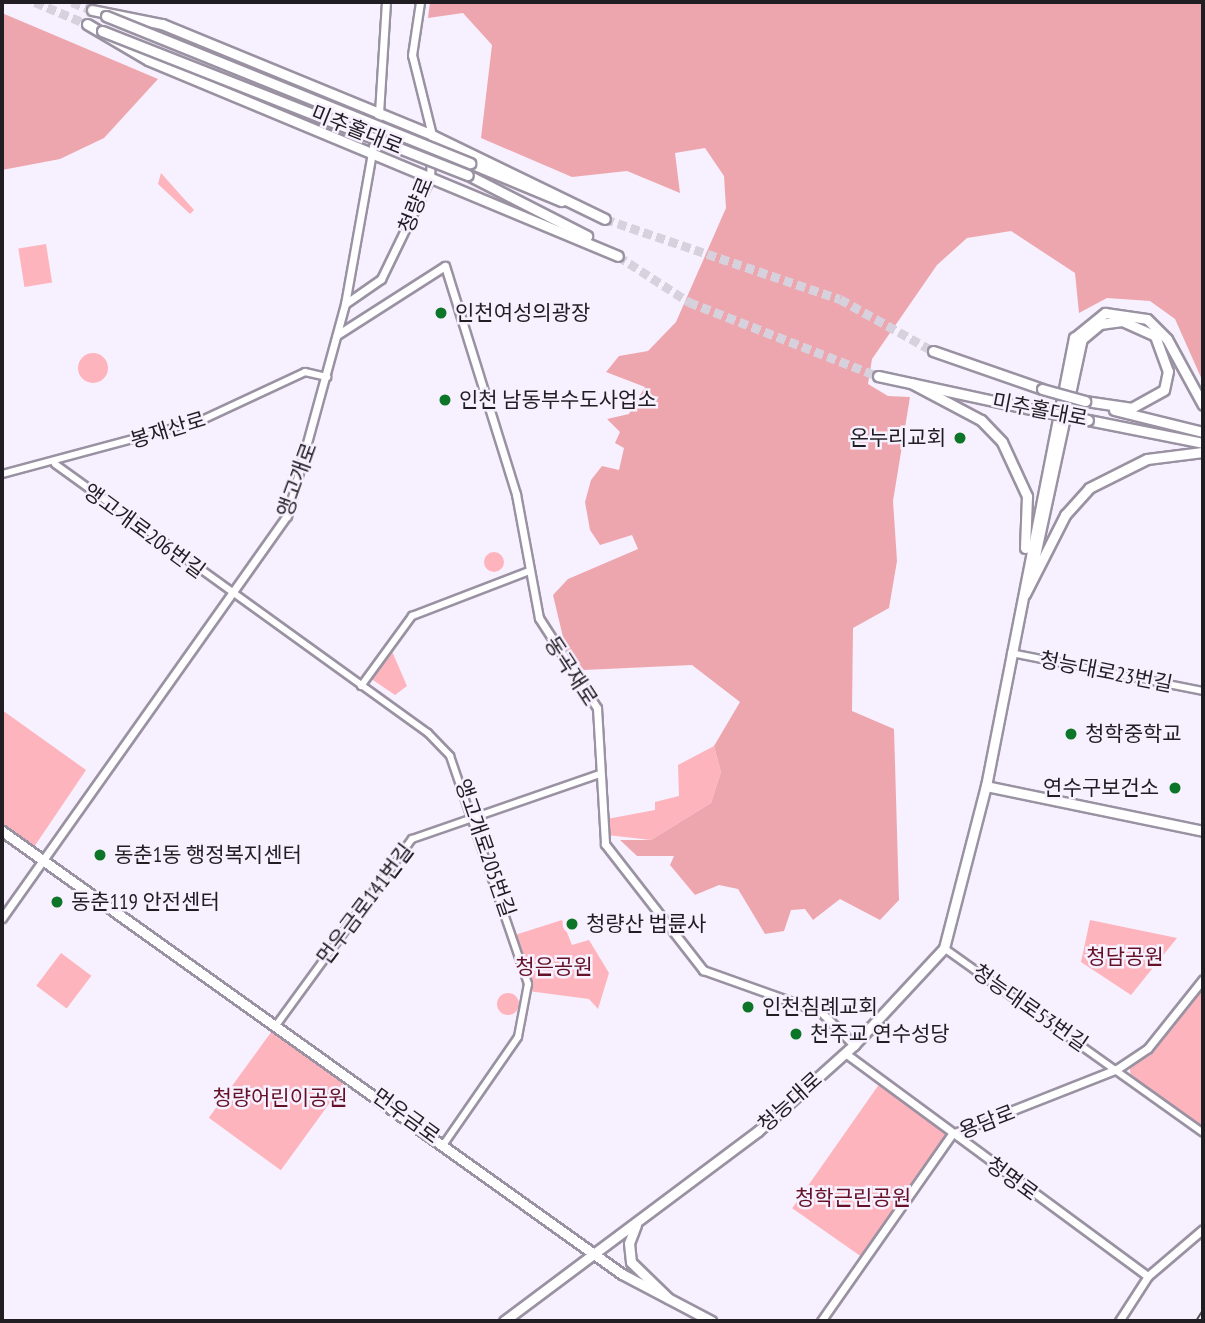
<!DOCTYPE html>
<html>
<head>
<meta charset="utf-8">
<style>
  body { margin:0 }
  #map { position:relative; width:1205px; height:1323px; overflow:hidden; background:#f7f0fe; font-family:"PT Sans Narrow","Noto Sans KR",sans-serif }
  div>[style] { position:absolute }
  .green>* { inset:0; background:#feb4bc; transform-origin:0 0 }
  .round { border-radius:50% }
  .forest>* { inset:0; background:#eea6ae }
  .secondary-tunnel>* { height:9px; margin-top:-4.5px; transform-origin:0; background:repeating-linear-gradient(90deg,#d7d0dd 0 9px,transparent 0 13.5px) }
  .roads { filter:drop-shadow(2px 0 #9a92a2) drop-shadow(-2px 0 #9a92a2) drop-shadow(0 2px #9a92a2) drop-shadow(0 -2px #9a92a2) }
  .minor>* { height:6px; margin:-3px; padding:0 3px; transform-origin:3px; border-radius:3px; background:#fff }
  .tertiary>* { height:7px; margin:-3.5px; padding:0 3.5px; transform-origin:3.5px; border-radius:3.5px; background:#fff }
  .secondary>* { height:9px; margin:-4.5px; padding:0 4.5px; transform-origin:4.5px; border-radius:4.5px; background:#fff }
  .rail>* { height:2px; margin-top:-1px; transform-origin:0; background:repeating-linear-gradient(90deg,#58545c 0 14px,transparent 0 21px) }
  .bridges { filter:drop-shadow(2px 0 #9a92a2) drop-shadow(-2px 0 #9a92a2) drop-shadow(0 2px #9a92a2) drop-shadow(0 -2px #9a92a2) }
  .secondary-bridge>* { height:9px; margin:-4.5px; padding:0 4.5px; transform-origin:4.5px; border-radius:4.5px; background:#fff }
  .dots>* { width:19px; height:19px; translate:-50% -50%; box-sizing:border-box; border:4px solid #f7f0fe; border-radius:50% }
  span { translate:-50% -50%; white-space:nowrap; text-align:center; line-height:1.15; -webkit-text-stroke:5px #f7f0fe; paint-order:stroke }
  .street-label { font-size:21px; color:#201d23 }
  .poi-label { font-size:21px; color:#201d23 }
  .left { translate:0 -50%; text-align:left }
  .right { translate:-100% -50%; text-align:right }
  .park-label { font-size:21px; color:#641026 }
  .frame { position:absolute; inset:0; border:4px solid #201d23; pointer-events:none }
</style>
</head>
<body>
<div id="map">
  <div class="green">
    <div style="clip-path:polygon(161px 173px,194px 210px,190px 214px,158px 184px)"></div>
    <div style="left:46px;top:244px;width:39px;height:28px;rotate:81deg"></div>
    <div class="round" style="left:78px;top:353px;width:30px;height:30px"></div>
    <div class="round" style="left:484px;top:552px;width:20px;height:20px"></div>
    <div style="clip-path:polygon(391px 649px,407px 686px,395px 695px,370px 678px)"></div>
    <div style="clip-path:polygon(2px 710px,86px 770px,32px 850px,2px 831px)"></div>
    <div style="clip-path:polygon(714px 746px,721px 772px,711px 803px,651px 840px,607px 835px,607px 819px,655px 810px,655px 802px,679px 796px,678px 765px)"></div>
    <div style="clip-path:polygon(562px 920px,572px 945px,589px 940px,609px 973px,598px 1009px,589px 999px,528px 991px,515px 935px)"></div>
    <div style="clip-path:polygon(1090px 920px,1177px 938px,1131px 995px,1081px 962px)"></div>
    <div style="left:61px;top:953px;width:38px;height:41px;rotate:37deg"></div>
    <div style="clip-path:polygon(1203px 979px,1203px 1133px,1131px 1079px,1129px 1061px)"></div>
    <div class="round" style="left:497px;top:993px;width:22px;height:22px"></div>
    <div style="left:277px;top:1024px;width:89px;height:116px;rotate:36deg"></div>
    <div style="left:880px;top:1083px;width:88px;height:153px;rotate:35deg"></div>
  </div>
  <div class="forest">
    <div style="clip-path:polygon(430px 2px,1203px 2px,1203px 382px,1175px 319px,1150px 301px,1107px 298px,1079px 313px,1075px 273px,1011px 231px,967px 238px,937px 265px,872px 359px,868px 384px,888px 396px,910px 397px,893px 501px,897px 561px,889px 608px,853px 628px,852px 711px,894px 729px,899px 900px,880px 920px,840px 899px,813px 920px,805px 909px,791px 910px,784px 931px,765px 934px,738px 889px,719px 885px,695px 895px,670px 865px,674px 856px,637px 856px,620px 840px,651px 840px,711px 803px,721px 772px,714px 746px,740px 702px,692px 665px,584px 670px,567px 654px,553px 595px,568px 579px,638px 549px,632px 535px,600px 545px,590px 530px,585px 502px,591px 480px,602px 466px,619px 470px,624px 448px,615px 443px,620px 432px,607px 419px,629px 414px,645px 387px,606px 372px,619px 356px,648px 351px,676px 322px,726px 208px,724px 176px,705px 148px,675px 153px,680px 193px,627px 171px,572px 177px,481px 138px,492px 45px,463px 13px,428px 18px)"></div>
    <div style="clip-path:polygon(2px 13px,158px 79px,104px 138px,60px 159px,2px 170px)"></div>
  </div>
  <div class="secondary-tunnel">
    <div style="left:35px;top:2px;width:56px;rotate:22.9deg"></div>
    <div style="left:72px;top:2px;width:22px;rotate:22deg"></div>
    <div style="left:605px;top:219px;width:248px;rotate:18.8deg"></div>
    <div style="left:840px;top:299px;width:107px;rotate:29.2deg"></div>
    <div style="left:618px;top:256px;width:85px;rotate:32.9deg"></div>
    <div style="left:689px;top:302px;width:203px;rotate:21.4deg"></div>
  </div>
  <div class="roads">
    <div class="minor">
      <div style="left:55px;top:464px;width:460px;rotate:35.8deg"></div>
      <div style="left:428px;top:733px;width:32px;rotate:46deg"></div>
      <div style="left:450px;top:756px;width:241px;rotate:71.1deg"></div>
      <div style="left:528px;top:984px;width:54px;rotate:100.7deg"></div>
      <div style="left:518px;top:1037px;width:130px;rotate:124.7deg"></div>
      <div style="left:2px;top:474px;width:205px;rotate:-15deg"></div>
      <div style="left:200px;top:421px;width:116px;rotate:-25deg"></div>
      <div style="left:305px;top:372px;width:23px;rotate:13deg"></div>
      <div style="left:1011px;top:653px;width:196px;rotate:11.2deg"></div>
      <div style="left:361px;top:686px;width:87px;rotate:-53.9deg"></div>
      <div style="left:412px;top:616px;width:125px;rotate:-21deg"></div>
      <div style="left:944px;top:948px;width:318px;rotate:35.5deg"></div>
      <div style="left:277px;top:1024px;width:229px;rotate:-53.9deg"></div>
      <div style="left:412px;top:839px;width:196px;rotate:-19.1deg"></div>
    </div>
    <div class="tertiary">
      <div style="left:345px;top:304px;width:44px;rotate:-34.8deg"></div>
      <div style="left:381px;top:279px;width:112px;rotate:-64.1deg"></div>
      <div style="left:430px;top:178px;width:43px;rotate:-87.3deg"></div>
      <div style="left:432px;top:135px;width:82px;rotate:-104deg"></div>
      <div style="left:412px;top:55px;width:54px;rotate:-81.4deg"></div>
      <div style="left:337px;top:335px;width:128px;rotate:-32.6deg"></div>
      <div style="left:445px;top:266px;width:239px;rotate:72.7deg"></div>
      <div style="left:516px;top:494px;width:126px;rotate:79.5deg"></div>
      <div style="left:539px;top:618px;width:107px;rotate:57.2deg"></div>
      <div style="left:597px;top:708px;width:136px;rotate:86.6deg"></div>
      <div style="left:605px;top:844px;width:160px;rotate:52.1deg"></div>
      <div style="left:703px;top:970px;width:125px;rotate:19.6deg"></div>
      <div style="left:821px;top:1012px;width:47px;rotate:45deg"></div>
      <div style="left:2px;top:918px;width:493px;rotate:-54.7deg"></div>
      <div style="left:287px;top:516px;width:220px;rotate:-74.7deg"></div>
      <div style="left:345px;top:304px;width:194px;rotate:-79.9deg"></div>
      <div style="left:379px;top:113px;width:111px;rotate:-86.4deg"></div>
      <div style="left:845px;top:1053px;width:376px;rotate:36.4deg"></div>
      <div style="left:821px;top:1321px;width:228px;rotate:-55deg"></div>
      <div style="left:952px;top:1134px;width:177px;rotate:-21.5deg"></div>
      <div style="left:1117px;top:1069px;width:37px;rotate:-34deg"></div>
      <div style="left:1148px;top:1048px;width:88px;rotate:-51.4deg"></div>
      <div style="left:1119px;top:1321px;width:54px;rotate:-57.2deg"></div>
      <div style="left:1148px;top:1276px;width:72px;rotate:-40.5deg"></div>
    </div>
    <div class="secondary">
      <div style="left:92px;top:10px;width:71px;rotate:11.3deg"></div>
      <div style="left:162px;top:24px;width:292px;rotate:22.3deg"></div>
      <div style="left:432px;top:135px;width:192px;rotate:25.9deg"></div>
      <div style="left:87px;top:24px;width:71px;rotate:30.5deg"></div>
      <div style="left:148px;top:60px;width:509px;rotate:22.64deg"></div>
      <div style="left:470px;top:163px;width:99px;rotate:22.7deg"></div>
      <div style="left:468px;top:175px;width:134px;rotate:27.1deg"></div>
      <div style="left:933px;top:351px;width:115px;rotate:19.2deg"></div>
      <div style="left:878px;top:376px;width:151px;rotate:12.2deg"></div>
      <div style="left:911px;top:383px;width:79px;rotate:27.9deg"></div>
      <div style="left:981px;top:420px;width:30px;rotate:46deg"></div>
      <div style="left:1002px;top:442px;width:60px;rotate:65.2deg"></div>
      <div style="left:1027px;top:496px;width:52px;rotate:92.2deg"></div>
      <div style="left:1114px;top:410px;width:92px;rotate:13.9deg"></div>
      <div style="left:1088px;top:420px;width:117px;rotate:11.3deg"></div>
      <div style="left:1031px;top:574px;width:240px;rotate:-77.8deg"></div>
      <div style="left:1082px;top:339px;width:23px;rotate:-40deg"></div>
      <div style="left:1100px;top:324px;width:22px;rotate:-8deg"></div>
      <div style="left:1122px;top:321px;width:36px;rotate:24deg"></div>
      <div style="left:1155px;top:336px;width:37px;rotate:70deg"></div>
      <div style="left:1168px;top:371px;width:19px;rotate:102deg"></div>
      <div style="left:1164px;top:390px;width:37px;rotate:151deg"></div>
      <div style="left:1132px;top:408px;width:48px;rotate:-171.5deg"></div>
      <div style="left:1025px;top:594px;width:89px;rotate:-63.1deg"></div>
      <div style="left:1065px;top:515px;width:36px;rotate:-48deg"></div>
      <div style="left:1089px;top:488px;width:65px;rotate:-26.6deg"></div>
      <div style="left:1147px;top:459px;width:56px;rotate:-7.1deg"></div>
      <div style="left:986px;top:786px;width:222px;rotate:11.7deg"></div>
      <div style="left:2px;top:831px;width:762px;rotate:35.55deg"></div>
      <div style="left:622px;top:1274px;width:101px;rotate:27.8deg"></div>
      <div style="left:636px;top:1225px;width:19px;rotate:111deg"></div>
      <div style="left:629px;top:1243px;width:19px;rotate:84deg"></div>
      <div style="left:631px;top:1262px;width:52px;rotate:44.2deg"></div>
      <div style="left:504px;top:1321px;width:317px;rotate:-36.8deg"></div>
      <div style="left:758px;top:1131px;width:129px;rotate:-41.9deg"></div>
      <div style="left:854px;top:1045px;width:132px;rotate:-47.1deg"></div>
      <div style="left:944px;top:948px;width:167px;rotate:-75.5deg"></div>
      <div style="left:986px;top:786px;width:457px;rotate:-78.9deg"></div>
      <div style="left:1074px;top:338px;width:40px;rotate:-39deg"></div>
      <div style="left:1105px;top:313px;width:42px;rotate:8.1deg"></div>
      <div style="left:1147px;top:319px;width:28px;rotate:45deg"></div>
      <div style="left:1167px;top:339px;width:75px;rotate:61.4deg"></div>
    </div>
  </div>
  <div class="rail">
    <div style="left:1196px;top:1321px;width:13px;rotate:-58deg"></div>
  </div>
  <div class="bridges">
    <div class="secondary-bridge">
      <div style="left:106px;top:16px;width:393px;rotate:22deg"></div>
      <div style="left:102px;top:31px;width:393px;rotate:21.5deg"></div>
      <div style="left:1042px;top:389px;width:45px;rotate:15.6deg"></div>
      <div style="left:1026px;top:408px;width:63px;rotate:11deg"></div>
    </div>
  </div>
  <div class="dots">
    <div style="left:441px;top:313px;background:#0c7527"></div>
    <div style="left:445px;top:400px;background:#0c7527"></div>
    <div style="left:960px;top:438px;background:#0c7527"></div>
    <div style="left:1071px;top:734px;background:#0c7527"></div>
    <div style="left:1175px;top:788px;background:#0c7527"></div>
    <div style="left:100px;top:855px;background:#0c7527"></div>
    <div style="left:57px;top:902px;background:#0c7527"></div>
    <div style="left:572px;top:924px;background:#0c7527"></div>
    <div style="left:748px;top:1007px;background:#0c7527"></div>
    <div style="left:796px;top:1034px;background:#0c7527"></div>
  </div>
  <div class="street-label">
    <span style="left:357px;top:130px;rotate:22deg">미추홀대로</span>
    <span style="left:416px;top:205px;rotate:-68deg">청량로</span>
    <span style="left:1040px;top:410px;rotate:11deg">미추홀대로</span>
    <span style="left:168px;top:430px;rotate:-17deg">봉재산로</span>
    <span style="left:297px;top:480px;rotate:-70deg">앵고개로</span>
    <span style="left:144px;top:531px;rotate:36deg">앵고개로206번길</span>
    <span style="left:571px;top:671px;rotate:57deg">동곡재로</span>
    <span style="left:1106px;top:672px;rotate:11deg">청능대로23번길</span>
    <span style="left:485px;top:848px;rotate:71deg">앵고개로205번길</span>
    <span style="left:365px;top:904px;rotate:-53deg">먼우금로141번길</span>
    <span style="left:1030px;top:1008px;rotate:35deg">청능대로53번길</span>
    <span style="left:790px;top:1102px;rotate:-42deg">청능대로</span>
    <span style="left:406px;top:1116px;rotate:36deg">먼우금로</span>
    <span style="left:987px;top:1122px;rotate:-21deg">용담로</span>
    <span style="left:1012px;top:1179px;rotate:36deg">청명로</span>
  </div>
  <div class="poi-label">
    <span class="left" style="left:455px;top:313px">인천여성의광장</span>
    <span class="left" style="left:459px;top:400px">인천 남동부수도사업소</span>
    <span class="right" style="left:946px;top:438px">온누리교회</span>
    <span class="left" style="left:1085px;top:734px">청학중학교</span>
    <span class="right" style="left:1159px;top:788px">연수구보건소</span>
    <span class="left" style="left:114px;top:855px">동춘1동 행정복지센터</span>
    <span class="left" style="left:71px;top:902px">동춘119 안전센터</span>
    <span class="left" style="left:586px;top:924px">청량산 법륜사</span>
    <span class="left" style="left:762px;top:1007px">인천침례교회</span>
    <span class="left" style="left:810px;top:1034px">천주교 연수성당</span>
  </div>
  <div class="park-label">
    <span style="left:1125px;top:957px">청담공원</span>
    <span style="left:554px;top:967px">청은공원</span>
    <span style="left:280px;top:1098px">청량어린이공원</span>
    <span style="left:853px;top:1198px">청학근린공원</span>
  </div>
  <div class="frame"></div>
</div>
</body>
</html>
